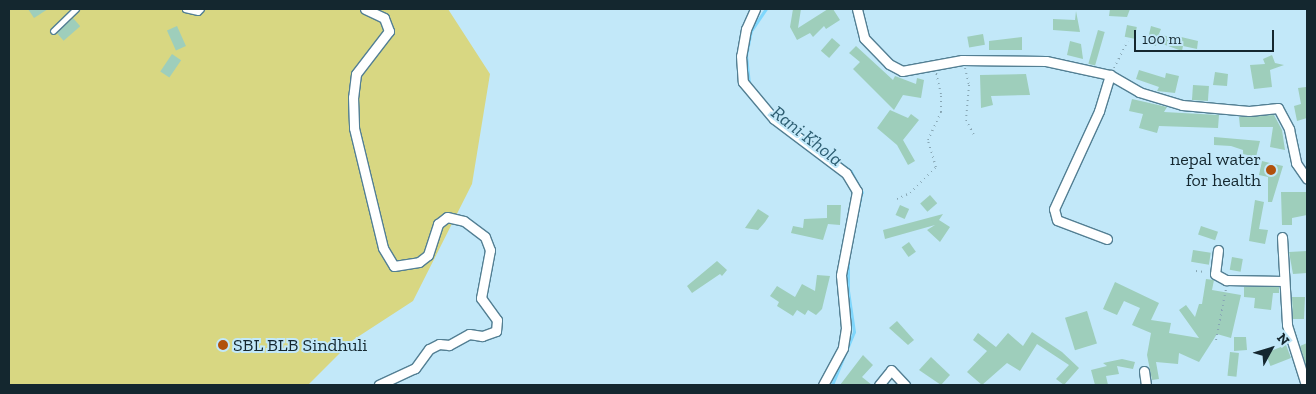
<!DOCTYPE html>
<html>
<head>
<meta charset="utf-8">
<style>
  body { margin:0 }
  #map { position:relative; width:1316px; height:394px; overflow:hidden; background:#c2e8f9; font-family:"Zilla Slab",serif }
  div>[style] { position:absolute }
  .green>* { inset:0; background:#d8d782 }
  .stream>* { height:2.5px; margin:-1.25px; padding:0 1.25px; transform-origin:1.25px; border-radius:1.25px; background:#7fd7fd }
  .building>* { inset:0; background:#9ecebb; transform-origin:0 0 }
  .path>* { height:2px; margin-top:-1px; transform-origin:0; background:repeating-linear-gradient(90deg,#88a7b5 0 1px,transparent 0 5px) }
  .roads { filter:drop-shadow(1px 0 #537f93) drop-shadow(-1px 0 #537f93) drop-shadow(0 1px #537f93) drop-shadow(0 -1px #537f93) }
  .lane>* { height:4.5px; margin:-2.25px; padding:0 2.25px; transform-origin:2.25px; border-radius:2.25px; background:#fff }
  .street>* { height:9px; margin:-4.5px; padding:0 4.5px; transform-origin:4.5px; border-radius:4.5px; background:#fff }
  .dots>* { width:14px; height:14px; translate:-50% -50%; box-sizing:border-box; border:2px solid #c2e8f9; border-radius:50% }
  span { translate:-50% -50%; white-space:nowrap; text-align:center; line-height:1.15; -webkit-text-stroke:4px #c2e8f9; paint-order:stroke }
  .poi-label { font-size:18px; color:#14272f }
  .right { translate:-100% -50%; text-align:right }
  .left { translate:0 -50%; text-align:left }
  .water-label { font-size:19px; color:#2d5e72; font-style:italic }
  .frame { position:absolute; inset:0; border:10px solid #14272f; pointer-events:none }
  .north { position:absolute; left:1246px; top:324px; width:50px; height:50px; -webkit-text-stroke:4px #c2e8f9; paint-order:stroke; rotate:51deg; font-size:14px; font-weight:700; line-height:20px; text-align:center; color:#14272f }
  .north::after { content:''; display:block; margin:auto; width:18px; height:22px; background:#14272f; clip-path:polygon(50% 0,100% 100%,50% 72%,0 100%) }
  .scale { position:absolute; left:1134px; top:30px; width:140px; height:22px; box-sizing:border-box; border:2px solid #14272f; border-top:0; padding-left:6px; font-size:15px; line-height:18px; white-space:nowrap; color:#14272f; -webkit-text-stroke:4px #c2e8f9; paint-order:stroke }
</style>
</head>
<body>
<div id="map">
  <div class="green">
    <div style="clip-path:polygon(9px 9px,448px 9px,490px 74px,472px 184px,413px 301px,353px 340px,308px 385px,9px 385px)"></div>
  </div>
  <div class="stream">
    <div style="left:749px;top:84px;width:28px;rotate:-96deg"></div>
    <div style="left:746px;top:56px;width:25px;rotate:-79deg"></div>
    <div style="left:751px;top:31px;width:27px;rotate:-56deg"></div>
    <div style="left:781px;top:119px;width:87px;rotate:36.6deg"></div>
    <div style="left:851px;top:171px;width:24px;rotate:62deg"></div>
    <div style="left:862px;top:192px;width:39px;rotate:102deg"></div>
    <div style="left:832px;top:385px;width:57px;rotate:-67.5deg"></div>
    <div style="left:854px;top:332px;width:41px;rotate:-98.3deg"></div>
    <div style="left:848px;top:291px;width:31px;rotate:-90deg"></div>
  </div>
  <div class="building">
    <div style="clip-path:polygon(28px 9px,48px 9px,34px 18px)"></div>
    <div style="clip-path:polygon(793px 9px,801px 9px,798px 28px,828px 9px,833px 9px,840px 20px,826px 29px,824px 26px,813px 37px,810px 33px,797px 40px,790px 27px)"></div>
    <div style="clip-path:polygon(1110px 9px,1130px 9px,1127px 17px,1109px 16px)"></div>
    <div style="clip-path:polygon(1076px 11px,1080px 32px,1053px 30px,1053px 19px,1075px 20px)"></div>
    <div style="left:73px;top:18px;width:11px;height:22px;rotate:49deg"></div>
    <div style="left:1127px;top:25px;width:10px;height:12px;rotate:11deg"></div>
    <div style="left:177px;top:26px;width:22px;height:11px;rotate:66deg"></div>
    <div style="clip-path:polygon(1151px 26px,1161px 29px,1159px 34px,1176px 39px,1177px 36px,1198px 41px,1197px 49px,1183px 46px,1182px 51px,1157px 42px,1156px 46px,1147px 43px)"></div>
    <div style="left:1098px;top:30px;width:7px;height:35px;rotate:16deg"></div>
    <div style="left:983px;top:34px;width:11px;height:16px;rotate:80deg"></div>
    <div style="clip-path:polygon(1022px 37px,1022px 50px,989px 50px,989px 41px)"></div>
    <div style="left:832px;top:38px;width:11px;height:17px;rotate:41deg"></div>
    <div style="clip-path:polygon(1070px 41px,1081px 44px,1083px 59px,1067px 55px)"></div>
    <div style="clip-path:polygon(856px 46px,893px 80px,895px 76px,916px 84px,917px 78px,924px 80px,921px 98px,903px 95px,894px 110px,853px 69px,860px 62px,849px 53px)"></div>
    <div style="left:172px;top:54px;width:11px;height:21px;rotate:34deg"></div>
    <div style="clip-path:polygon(1272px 55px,1275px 63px,1284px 65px,1270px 70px,1272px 87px,1254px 89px,1250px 65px,1265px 64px,1263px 59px)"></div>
    <div style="clip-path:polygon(1139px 70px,1165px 78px,1166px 73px,1179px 76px,1175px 93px,1157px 91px,1159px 87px,1136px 79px)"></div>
    <div style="clip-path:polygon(1215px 72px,1228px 74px,1227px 86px,1213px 85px)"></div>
    <div style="clip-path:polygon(1026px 74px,1030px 95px,991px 96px,993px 105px,981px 108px,980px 75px)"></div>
    <div style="left:1193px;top:85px;width:16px;height:15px;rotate:4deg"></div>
    <div style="clip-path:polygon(1306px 87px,1307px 118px,1297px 121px,1294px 106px,1301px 104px,1298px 88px)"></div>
    <div style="clip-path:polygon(1132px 99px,1167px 107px,1164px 112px,1219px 115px,1218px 128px,1159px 126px,1157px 133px,1139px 128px,1143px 114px,1129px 111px)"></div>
    <div style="clip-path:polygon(890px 110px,908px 118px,911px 114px,919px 120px,903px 140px,915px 161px,908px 165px,897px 145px,877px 128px)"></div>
    <div style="clip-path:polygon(1274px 115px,1282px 130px,1285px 150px,1270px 147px,1273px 127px,1240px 127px,1239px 117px)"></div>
    <div style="clip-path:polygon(1214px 137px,1260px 141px,1256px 157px,1243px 154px,1243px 150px,1231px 146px,1214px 145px)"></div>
    <div style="clip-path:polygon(1262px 161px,1283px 166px,1272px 202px,1268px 202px,1268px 177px,1259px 175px)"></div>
    <div style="clip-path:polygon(1281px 192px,1307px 192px,1307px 215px,1292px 218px,1292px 225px,1282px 225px)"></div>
    <div style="left:930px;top:195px;width:11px;height:13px;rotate:49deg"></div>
    <div style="clip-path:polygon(1255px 200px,1264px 202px,1259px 229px,1268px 230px,1265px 244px,1249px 241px)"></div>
    <div style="clip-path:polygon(827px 205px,841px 205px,840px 225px,828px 224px,823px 240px,791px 233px,793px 226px,803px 228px,804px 219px,827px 218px)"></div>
    <div style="left:900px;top:205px;width:10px;height:11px;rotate:24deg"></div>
    <div style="clip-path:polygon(758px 209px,769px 216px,765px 222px,758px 230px,745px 228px)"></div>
    <div style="clip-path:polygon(943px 214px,939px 220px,950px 227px,940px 242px,927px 230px,935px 225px,885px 239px,883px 230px)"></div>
    <div style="left:1201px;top:226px;width:18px;height:9px;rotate:19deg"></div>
    <div style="left:909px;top:242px;width:12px;height:9px;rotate:55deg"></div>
    <div style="left:1193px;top:250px;width:18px;height:12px;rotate:9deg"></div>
    <div style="clip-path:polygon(1307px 251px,1307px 273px,1293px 274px,1289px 252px)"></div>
    <div style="left:1232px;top:257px;width:11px;height:13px;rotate:10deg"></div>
    <div style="clip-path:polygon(717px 261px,727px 270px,722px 276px,720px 274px,692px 293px,687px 286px)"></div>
    <div style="clip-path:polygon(817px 275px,830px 276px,822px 309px,816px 315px,808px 310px,805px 315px,797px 310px,793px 316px,777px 306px,779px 302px,770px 296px,777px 286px,795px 297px,802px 284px,815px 291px)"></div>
    <div style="clip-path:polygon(1206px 279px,1214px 280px,1212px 290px,1241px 295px,1231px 338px,1217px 334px,1199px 362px,1179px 353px,1178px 364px,1156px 362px,1159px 379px,1152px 380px,1147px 355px,1151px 333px,1132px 325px,1140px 308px,1124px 301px,1117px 315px,1103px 309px,1115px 282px,1159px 303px,1151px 320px,1171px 323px,1169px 333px,1199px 338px,1179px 310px,1186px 305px,1195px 317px,1199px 304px,1202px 304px)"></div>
    <div style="clip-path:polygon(1244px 287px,1279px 287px,1279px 293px,1273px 293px,1271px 310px,1254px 308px,1255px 298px,1244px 297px)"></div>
    <div style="clip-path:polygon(1292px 297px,1305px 297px,1304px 319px,1293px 319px)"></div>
    <div style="left:1087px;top:311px;width:34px;height:23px;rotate:73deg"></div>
    <div style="clip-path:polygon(897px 321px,914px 340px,908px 345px,889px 328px)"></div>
    <div style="clip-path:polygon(1032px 332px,1062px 352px,1079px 368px,1064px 385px,1056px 379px,1069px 365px,1037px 344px,1020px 371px,1007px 363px,982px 385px,967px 372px,987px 351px,973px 340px,978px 333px,996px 347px,1008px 333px,1023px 346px)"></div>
    <div style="clip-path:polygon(1234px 337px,1246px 337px,1247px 350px,1234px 351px)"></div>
    <div style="clip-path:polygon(1307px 343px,1307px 368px,1300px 346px)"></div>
    <div style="left:1286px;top:345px;width:14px;height:22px;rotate:69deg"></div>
    <div style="left:1230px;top:352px;width:9px;height:24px;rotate:6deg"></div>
    <div style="clip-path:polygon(863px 355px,873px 365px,862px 377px,872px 385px,840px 385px)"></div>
    <div style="clip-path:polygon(931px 357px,950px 375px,941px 385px,919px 370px)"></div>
    <div style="clip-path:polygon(1122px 359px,1135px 362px,1133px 369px,1117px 366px,1119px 374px,1106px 376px,1108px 385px,1095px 385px,1091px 370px,1107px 366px,1103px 363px)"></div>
  </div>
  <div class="path">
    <div style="left:965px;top:68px;width:17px;rotate:77deg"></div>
    <div style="left:969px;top:85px;width:35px;rotate:95deg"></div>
    <div style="left:966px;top:120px;width:17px;rotate:62deg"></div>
    <div style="left:1114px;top:68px;width:30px;rotate:-63deg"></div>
    <div style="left:897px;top:199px;width:14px;rotate:-25deg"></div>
    <div style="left:910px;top:193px;width:37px;rotate:-45deg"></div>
    <div style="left:936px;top:167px;width:28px;rotate:-107deg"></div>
    <div style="left:928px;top:140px;width:31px;rotate:-65deg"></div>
    <div style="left:941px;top:112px;width:18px;rotate:-90deg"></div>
    <div style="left:941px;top:94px;width:23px;rotate:-103deg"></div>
    <div style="left:1196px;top:271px;width:9px;rotate:6deg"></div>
    <div style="left:1216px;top:340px;width:52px;rotate:-78.9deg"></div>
  </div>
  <div class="roads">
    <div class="lane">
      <div style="left:185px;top:9px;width:13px;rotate:13deg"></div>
      <div style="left:198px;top:12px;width:4px;rotate:-45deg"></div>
      <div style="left:53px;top:31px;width:32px;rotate:-44deg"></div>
    </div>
    <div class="street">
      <div style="left:365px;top:9px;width:21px;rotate:25deg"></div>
      <div style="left:384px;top:18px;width:14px;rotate:69deg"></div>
      <div style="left:389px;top:31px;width:54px;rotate:127.5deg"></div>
      <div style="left:356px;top:74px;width:23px;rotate:97deg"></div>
      <div style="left:353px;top:97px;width:31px;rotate:88deg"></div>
      <div style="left:354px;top:128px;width:123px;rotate:76.4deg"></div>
      <div style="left:383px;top:248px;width:21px;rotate:59deg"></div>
      <div style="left:394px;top:266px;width:25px;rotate:-9deg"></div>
      <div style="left:419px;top:262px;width:11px;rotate:-38deg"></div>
      <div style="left:428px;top:255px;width:33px;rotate:-72deg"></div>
      <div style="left:438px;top:224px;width:11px;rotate:-38deg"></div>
      <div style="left:447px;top:217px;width:17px;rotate:13deg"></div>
      <div style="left:464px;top:221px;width:26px;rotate:37deg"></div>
      <div style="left:485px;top:237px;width:14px;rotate:69deg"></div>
      <div style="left:490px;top:250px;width:49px;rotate:100.6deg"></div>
      <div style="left:481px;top:298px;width:27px;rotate:54deg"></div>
      <div style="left:497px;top:320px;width:11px;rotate:95deg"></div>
      <div style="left:496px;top:331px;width:15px;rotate:160deg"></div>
      <div style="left:482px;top:336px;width:13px;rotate:-171deg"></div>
      <div style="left:469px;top:334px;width:23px;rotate:151deg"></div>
      <div style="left:449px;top:345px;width:10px;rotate:-174deg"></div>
      <div style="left:439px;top:344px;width:11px;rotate:153deg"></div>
      <div style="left:429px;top:349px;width:24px;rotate:126deg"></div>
      <div style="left:415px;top:368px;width:40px;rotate:155deg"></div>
      <div style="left:755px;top:9px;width:22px;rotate:114deg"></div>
      <div style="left:746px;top:29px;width:27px;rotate:100deg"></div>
      <div style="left:741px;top:56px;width:26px;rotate:86deg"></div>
      <div style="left:743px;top:82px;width:48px;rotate:50deg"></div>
      <div style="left:774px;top:119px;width:90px;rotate:36.9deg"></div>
      <div style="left:846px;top:173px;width:21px;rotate:59deg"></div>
      <div style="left:857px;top:191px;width:86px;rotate:100.8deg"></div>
      <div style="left:841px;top:275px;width:53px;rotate:84.6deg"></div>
      <div style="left:846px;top:328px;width:20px;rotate:99deg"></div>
      <div style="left:843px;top:348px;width:42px;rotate:118.4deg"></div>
      <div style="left:857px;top:9px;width:30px;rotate:76deg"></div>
      <div style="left:864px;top:38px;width:36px;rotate:46deg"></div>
      <div style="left:889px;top:64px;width:15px;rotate:28deg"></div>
      <div style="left:902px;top:71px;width:61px;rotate:-10.4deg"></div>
      <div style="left:962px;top:60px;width:84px;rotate:0.7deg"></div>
      <div style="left:1046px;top:61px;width:66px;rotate:12.3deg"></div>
      <div style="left:1110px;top:75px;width:34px;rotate:30deg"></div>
      <div style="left:1139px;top:92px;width:45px;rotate:16.8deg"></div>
      <div style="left:1182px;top:105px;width:67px;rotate:5.1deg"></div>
      <div style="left:1249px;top:111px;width:29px;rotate:-6deg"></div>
      <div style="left:1278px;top:108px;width:24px;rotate:62deg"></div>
      <div style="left:1289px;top:129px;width:35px;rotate:78deg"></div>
      <div style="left:1296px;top:163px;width:19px;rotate:55deg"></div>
      <div style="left:1282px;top:237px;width:88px;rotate:86.7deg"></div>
      <div style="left:1287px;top:325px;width:63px;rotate:72.4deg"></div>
      <div style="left:1107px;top:239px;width:53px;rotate:-159.2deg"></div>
      <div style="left:1057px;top:220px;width:11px;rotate:-105deg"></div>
      <div style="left:1054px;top:209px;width:108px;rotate:-65.3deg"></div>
      <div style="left:1099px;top:111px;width:38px;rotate:-73deg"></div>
      <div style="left:1218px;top:250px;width:24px;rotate:97deg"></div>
      <div style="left:1215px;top:274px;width:13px;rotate:29deg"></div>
      <div style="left:1226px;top:280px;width:58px;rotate:1deg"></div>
      <div style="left:1144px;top:371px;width:14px;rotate:82deg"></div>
      <div style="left:879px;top:385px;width:19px;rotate:-51deg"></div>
      <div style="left:891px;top:370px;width:21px;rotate:47deg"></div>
    </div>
  </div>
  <div class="dots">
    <div style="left:1271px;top:170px;background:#b1510c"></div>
    <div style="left:223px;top:345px;background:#b1510c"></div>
  </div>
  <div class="poi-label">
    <span class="right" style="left:1261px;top:170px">nepal water<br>for health</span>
    <span class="left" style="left:233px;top:345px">SBL BLB Sindhuli</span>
  </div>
  <div class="water-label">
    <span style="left:807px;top:136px;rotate:38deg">Rani Khola</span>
  </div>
  <div class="frame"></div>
  <div class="north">N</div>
  <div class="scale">100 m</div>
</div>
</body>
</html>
